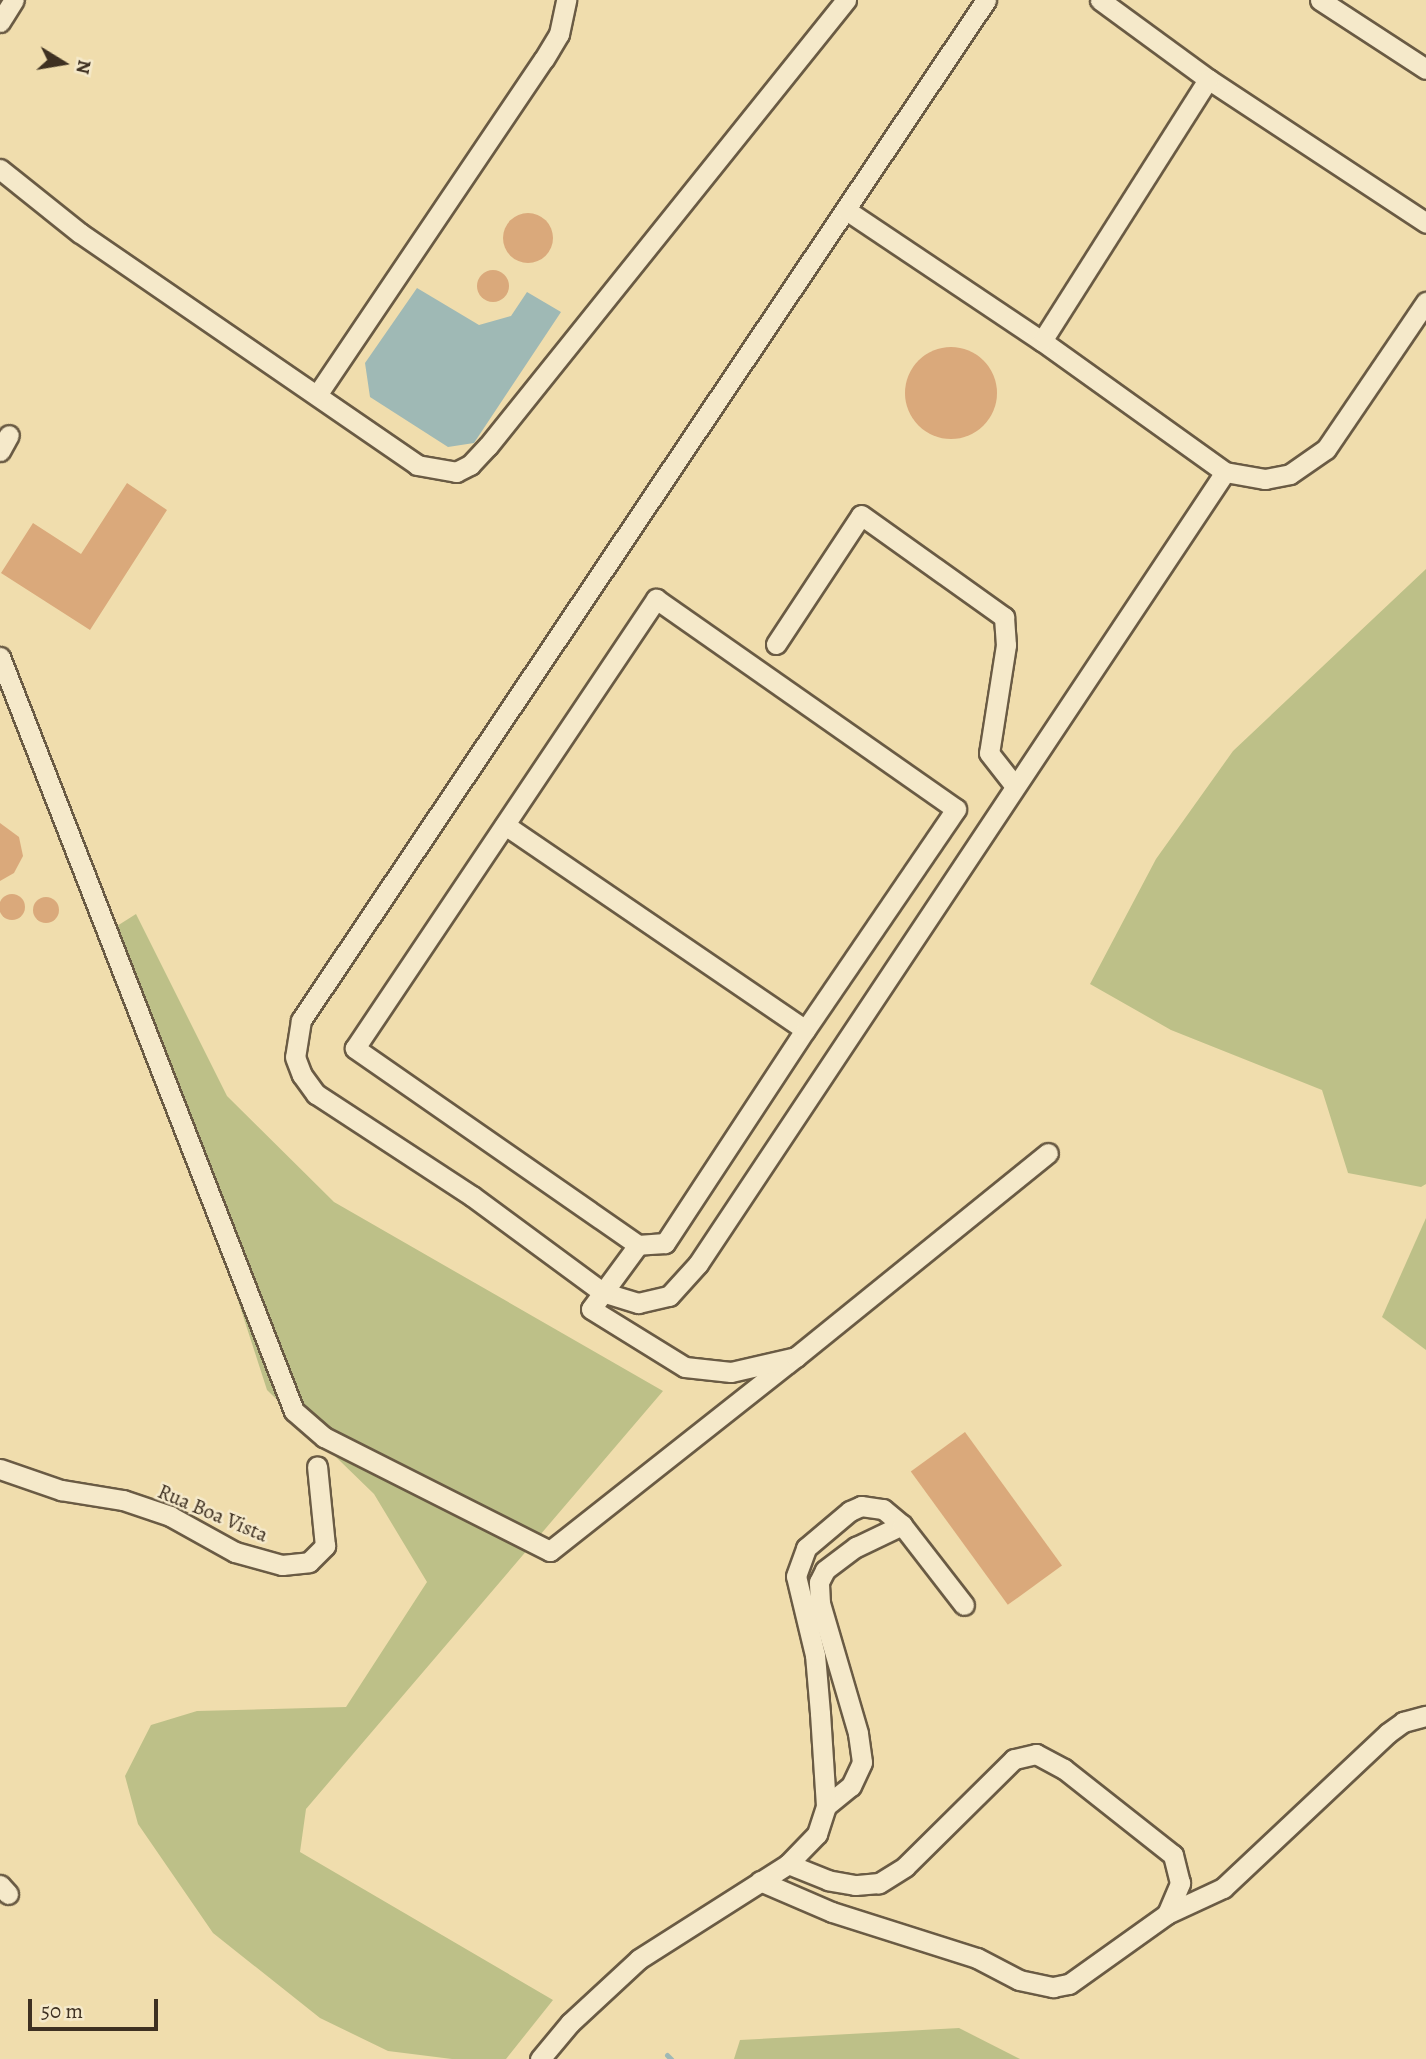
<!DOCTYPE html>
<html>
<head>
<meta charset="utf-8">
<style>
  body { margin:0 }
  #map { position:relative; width:1426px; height:2059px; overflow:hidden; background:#f0ddad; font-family:Alegreya,serif }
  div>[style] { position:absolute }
  .green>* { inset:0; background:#bdc088 }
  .water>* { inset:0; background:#9fb9b5 }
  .stream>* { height:5px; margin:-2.5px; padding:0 2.5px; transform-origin:2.5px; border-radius:2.5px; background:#9fb9b5 }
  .building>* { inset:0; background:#daa97b; transform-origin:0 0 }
  .round { border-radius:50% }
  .roads { filter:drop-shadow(2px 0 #6a5b44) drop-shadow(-2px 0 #6a5b44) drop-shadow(0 2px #6a5b44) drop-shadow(0 -2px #6a5b44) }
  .minor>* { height:19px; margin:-9.5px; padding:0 9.5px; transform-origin:9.5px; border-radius:9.5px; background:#f5e9ca }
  span { translate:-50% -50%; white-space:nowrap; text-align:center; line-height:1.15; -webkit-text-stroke:5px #f5e9ca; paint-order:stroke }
  .street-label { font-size:21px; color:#3e3021 }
  .north { position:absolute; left:28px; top:28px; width:70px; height:70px; -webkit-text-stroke:5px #f5e9ca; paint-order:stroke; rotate:101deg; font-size:19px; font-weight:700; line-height:28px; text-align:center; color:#3e3021 }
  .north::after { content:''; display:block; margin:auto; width:24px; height:32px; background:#3e3021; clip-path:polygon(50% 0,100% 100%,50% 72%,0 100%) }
  .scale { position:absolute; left:28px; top:1999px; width:130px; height:32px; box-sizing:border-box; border:4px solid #3e3021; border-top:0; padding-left:9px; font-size:21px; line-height:24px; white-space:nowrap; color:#3e3021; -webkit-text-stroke:5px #f5e9ca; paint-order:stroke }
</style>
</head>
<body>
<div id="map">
  <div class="green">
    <div style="clip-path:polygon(1426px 569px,1426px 1184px,1421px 1187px,1348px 1173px,1322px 1090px,1171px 1030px,1090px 984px,1156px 859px,1233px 751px)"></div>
    <div style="clip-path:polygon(136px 914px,227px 1096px,334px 1202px,663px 1391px,306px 1809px,300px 1852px,553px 2000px,506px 2059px,452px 2059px,388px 2051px,320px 2018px,213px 1933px,138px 1824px,125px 1776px,151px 1725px,197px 1711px,346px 1707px,427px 1582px,374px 1494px,267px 1390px,117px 926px)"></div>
    <div style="clip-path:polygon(1426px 1218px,1426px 1350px,1382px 1317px)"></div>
    <div style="clip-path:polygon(959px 2028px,1020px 2059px,734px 2059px,740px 2040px)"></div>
  </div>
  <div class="water">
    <div style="clip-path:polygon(417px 288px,479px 325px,511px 316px,527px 292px,561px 312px,474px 443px,448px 447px,370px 397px,365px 363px)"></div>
  </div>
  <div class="stream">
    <div style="left:667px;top:2055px;width:6px;rotate:45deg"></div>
  </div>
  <div class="building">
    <div class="round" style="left:503px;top:213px;width:50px;height:50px"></div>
    <div class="round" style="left:477px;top:270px;width:32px;height:32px"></div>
    <div class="round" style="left:905px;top:347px;width:92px;height:92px"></div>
    <div style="clip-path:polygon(127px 483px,167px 510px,90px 630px,1px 573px,33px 523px,81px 554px)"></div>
    <div style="clip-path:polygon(0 823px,19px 837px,23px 856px,14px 873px,0 881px)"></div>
    <div class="round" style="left:-1px;top:894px;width:26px;height:26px"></div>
    <div class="round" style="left:33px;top:897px;width:26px;height:26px"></div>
    <div style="left:965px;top:1432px;width:165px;height:67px;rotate:54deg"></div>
  </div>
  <div class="roads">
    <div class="minor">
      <div style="left:986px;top:0;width:1229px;rotate:123.88deg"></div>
      <div style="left:301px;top:1020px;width:37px;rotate:99deg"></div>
      <div style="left:295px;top:1057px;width:19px;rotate:69deg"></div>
      <div style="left:302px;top:1075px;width:24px;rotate:54deg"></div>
      <div style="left:316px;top:1094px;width:186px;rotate:33.2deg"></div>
      <div style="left:472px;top:1196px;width:162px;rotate:36.4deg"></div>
      <div style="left:602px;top:1292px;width:38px;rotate:17deg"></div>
      <div style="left:638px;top:1303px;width:32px;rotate:-13deg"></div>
      <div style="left:669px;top:1296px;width:43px;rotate:-47.8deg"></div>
      <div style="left:698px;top:1264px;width:951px;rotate:-56.36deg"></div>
      <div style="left:1100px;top:0;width:134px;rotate:36.2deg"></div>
      <div style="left:1208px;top:79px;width:261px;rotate:33.4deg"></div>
      <div style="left:1320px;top:0;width:126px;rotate:33.1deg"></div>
      <div style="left:0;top:22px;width:26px;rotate:-58deg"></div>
      <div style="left:0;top:169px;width:102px;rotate:38.7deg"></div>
      <div style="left:80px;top:233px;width:409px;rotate:34.5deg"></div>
      <div style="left:417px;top:465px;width:40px;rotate:10deg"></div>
      <div style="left:456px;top:472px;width:16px;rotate:-27deg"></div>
      <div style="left:470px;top:465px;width:26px;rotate:-47deg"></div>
      <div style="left:488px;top:446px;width:572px;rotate:-51.25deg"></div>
      <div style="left:846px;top:210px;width:236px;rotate:33.8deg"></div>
      <div style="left:1042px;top:341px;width:225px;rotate:35.6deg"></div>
      <div style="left:1225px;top:472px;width:41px;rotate:9.9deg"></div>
      <div style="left:1265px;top:479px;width:25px;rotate:-11deg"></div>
      <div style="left:1290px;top:474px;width:44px;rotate:-34.8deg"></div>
      <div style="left:1326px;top:449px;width:178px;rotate:-55.8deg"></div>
      <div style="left:1042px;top:341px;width:310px;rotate:-57.6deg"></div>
      <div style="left:317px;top:395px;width:405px;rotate:-56deg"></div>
      <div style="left:544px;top:59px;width:29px;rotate:-59deg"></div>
      <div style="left:559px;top:34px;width:35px;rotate:-78deg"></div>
      <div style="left:0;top:451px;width:18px;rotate:-61deg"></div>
      <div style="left:776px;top:644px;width:154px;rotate:-56.6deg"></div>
      <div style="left:861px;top:515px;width:176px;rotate:35.5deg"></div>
      <div style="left:1004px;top:617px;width:28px;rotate:86deg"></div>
      <div style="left:1006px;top:645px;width:109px;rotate:98.9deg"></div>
      <div style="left:989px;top:753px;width:42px;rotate:51.8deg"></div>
      <div style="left:0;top:657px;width:809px;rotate:68.7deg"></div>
      <div style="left:294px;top:1411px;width:40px;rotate:41deg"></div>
      <div style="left:324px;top:1437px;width:253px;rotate:26.8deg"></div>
      <div style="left:550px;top:1551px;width:313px;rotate:-38.3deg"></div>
      <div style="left:505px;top:825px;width:363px;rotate:34.3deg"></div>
      <div style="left:805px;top:1030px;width:255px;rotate:123.3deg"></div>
      <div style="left:665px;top:1243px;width:27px;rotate:176deg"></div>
      <div style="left:638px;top:1245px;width:79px;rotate:126.3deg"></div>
      <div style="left:591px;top:1309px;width:110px;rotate:31.7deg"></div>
      <div style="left:685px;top:1367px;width:46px;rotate:6.2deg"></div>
      <div style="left:731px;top:1372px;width:67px;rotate:-13deg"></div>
      <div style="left:796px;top:1357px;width:324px;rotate:-39deg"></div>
      <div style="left:638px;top:1245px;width:345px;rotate:-145.2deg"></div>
      <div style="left:355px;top:1048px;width:541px;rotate:-56.16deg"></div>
      <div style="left:656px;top:599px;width:366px;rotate:35deg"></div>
      <div style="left:956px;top:809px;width:268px;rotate:124.3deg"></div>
      <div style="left:0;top:1469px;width:65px;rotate:19deg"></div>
      <div style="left:61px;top:1490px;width:63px;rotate:9.2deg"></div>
      <div style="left:123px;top:1500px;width:50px;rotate:18.8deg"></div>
      <div style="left:170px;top:1516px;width:74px;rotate:29deg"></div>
      <div style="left:235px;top:1552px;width:49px;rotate:15.5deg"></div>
      <div style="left:282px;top:1565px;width:27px;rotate:-6deg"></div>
      <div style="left:309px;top:1562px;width:23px;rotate:-45deg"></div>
      <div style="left:325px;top:1546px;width:80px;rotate:-95.7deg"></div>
      <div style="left:826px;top:1806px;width:32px;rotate:-39deg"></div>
      <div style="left:851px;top:1786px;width:26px;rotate:-65deg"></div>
      <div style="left:862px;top:1762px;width:29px;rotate:-98deg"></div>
      <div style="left:858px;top:1733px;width:135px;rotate:-106.3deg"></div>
      <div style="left:820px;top:1603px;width:21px;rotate:-93deg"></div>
      <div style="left:819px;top:1582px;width:13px;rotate:-63deg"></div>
      <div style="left:825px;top:1570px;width:39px;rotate:-37deg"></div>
      <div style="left:856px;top:1547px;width:51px;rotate:-25.6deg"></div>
      <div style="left:760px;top:1881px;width:78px;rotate:23.3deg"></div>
      <div style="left:832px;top:1912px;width:152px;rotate:17.6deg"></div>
      <div style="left:977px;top:1958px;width:47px;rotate:27.6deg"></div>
      <div style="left:1019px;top:1980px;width:35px;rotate:12deg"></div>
      <div style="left:1053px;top:1987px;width:16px;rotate:-11deg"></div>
      <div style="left:1069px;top:1984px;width:120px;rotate:-35.5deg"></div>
      <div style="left:1167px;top:1914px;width:34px;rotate:-67deg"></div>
      <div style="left:1180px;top:1883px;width:29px;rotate:-104deg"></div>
      <div style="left:1173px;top:1855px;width:139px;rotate:-141.7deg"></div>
      <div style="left:1064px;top:1769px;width:32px;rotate:-152deg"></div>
      <div style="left:1036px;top:1754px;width:23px;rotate:167deg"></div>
      <div style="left:1014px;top:1759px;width:153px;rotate:135.3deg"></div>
      <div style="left:905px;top:1867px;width:31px;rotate:148deg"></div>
      <div style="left:879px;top:1883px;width:24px;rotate:175deg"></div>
      <div style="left:855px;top:1885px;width:27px;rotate:-170deg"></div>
      <div style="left:828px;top:1880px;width:43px;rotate:-158.2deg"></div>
      <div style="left:0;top:1885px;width:12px;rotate:48deg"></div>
      <div style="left:1167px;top:1914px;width:62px;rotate:-24.9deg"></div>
      <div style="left:1223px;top:1888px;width:226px;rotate:-43.2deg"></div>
      <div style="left:1388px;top:1733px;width:19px;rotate:-36deg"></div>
      <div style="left:1403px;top:1722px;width:24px;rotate:-15deg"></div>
      <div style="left:540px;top:2059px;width:47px;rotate:-50.2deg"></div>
      <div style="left:570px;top:2023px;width:94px;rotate:-42.8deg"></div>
      <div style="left:639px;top:1959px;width:177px;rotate:-32.5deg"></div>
      <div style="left:788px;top:1864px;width:42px;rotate:-46deg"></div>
      <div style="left:817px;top:1834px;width:29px;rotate:-72deg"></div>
      <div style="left:826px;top:1806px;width:93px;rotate:-93.7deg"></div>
      <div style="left:820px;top:1713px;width:58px;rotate:-94.9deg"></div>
      <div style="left:815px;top:1655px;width:81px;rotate:-103.5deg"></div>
      <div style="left:796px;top:1576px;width:30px;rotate:-70deg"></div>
      <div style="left:806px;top:1548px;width:57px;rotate:-40.1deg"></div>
      <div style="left:850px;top:1511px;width:12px;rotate:-24deg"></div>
      <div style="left:861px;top:1506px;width:22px;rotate:8deg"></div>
      <div style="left:883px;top:1509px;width:25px;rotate:40deg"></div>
      <div style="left:902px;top:1525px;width:101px;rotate:52.2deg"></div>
    </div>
  </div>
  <div class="street-label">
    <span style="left:213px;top:1513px;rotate:23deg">Rua Boa Vista</span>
  </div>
  <div class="north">N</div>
  <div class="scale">50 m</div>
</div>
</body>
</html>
